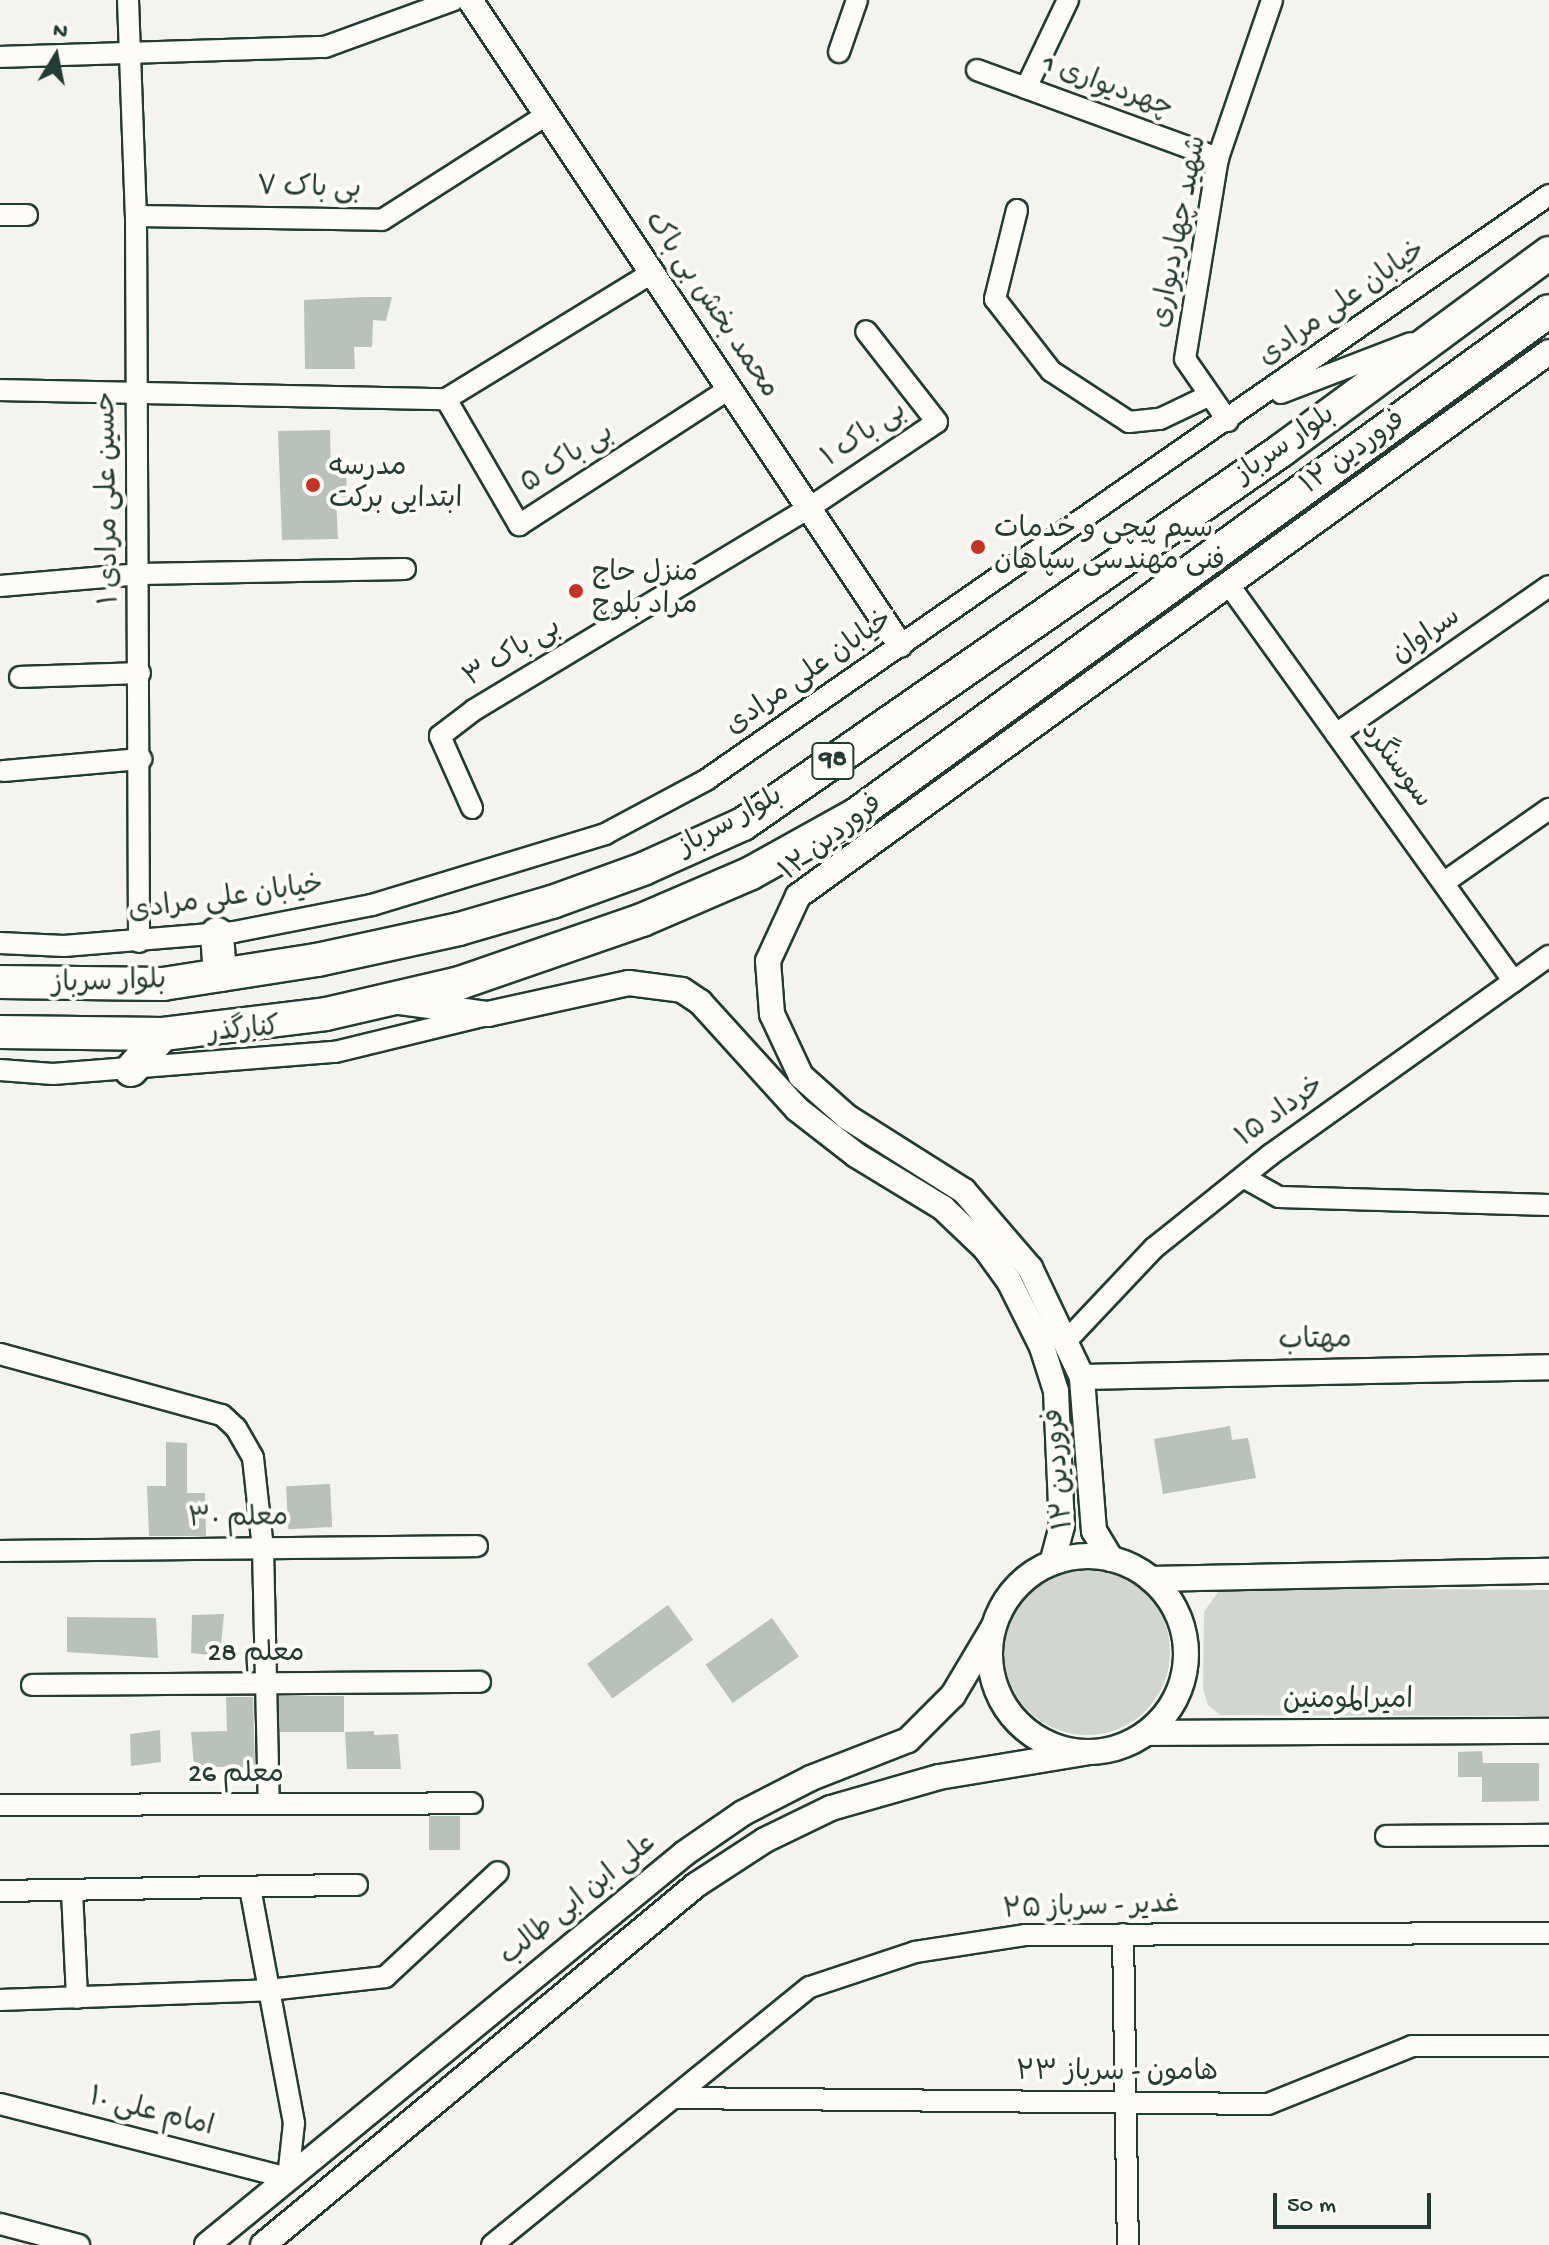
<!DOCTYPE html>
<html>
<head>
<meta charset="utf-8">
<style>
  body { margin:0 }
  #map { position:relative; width:1549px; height:2245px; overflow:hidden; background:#f4f4ef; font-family:"Gochi Hand","Playpen Sans Arabic",sans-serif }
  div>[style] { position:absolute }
  .green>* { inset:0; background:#d1d6d1 }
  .round { border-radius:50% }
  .building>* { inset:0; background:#b9c1bb; transform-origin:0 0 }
  .roads { filter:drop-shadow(2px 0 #1f3d34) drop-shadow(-2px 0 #1f3d34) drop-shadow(0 2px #1f3d34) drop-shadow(0 -2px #1f3d34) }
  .minor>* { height:20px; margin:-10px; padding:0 10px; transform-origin:10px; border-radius:10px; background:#fdfcf7 }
  .tertiary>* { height:24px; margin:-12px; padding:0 12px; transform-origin:12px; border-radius:12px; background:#fdfcf7 }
  .tertiary>.ring { margin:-12px; padding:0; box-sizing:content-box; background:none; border:24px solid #fdfcf7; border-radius:50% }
  .trunk>* { height:32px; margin:-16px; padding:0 16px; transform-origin:16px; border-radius:16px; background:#fdfcf7 }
  .dots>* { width:22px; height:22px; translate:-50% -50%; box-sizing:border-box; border:4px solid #fdfcf7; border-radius:50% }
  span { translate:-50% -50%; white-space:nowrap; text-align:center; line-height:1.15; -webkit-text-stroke:8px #fdfcf7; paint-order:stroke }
  .shield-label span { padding:2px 6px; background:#fdfcf7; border:2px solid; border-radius:6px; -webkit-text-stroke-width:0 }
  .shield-label { font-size:26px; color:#1f3d34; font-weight:700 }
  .street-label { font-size:28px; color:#1f3d34 }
  .poi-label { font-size:28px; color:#1f3d34 }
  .left { translate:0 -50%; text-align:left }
  .north { position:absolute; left:16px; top:16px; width:80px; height:80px; -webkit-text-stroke:6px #fdfcf7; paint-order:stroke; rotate:10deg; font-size:22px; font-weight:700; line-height:32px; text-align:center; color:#1f3d34 }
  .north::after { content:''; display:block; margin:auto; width:28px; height:36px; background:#1f3d34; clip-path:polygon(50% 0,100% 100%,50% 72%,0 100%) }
  .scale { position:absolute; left:1273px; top:2193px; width:158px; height:36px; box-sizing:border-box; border:4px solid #1f3d34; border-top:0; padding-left:10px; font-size:24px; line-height:28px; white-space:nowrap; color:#1f3d34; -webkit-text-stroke:6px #fdfcf7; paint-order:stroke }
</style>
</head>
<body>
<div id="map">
  <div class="green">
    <div class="round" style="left:1004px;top:1569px;width:166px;height:166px"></div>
    <div style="clip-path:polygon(1231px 1588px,1549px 1590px,1549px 1716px,1220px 1715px,1208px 1705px,1203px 1689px,1204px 1612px,1218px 1592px)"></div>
  </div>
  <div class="building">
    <div style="clip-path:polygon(365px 297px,392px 297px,386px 321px,373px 320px,372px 347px,354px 347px,355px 369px,305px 369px,304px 300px)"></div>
    <div style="clip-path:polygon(330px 430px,331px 473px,346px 472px,347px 497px,336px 497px,338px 539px,282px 540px,278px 431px)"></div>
    <div style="clip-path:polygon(1230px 1426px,1232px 1440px,1248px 1438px,1256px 1478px,1163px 1494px,1154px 1439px)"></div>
    <div style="clip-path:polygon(166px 1442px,187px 1443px,187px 1493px,205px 1493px,206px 1536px,149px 1536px,147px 1486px,166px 1486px)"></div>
    <div style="left:330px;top:1484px;width:43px;height:44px;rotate:87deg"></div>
    <div style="left:668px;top:1605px;width:43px;height:100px;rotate:54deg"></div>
    <div style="clip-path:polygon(224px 1614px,220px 1656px,191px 1653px,192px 1615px)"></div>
    <div style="clip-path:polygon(67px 1617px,156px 1618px,158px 1658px,67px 1652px)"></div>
    <div style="left:772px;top:1618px;width:47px;height:81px;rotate:55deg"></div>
    <div style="left:344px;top:1696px;width:36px;height:65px;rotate:90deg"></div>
    <div style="clip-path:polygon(226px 1697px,253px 1697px,255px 1768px,194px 1766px,191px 1732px,227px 1731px)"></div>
    <div style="clip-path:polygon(160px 1730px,161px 1762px,131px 1766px,130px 1734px)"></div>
    <div style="clip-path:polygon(374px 1731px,374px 1735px,398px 1734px,401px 1769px,347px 1769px,345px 1732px)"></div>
    <div style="clip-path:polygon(1482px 1751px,1483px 1763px,1539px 1763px,1539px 1801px,1482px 1802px,1482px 1777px,1458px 1777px,1458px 1752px)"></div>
    <div style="left:429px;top:1816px;width:31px;height:34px"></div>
  </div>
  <div class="roads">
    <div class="minor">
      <div style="left:128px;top:0;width:216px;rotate:87.9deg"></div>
      <div style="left:136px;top:216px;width:726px;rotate:89.76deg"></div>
      <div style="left:839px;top:52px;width:55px;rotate:-70.9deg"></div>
      <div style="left:0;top:57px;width:325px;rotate:-1.8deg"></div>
      <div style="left:325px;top:47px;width:137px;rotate:-20deg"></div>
      <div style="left:977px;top:70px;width:257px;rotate:20.1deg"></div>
      <div style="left:1026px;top:88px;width:98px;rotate:-64.5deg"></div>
      <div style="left:1017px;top:210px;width:92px;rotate:103.9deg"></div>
      <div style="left:995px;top:299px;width:91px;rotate:52.1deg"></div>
      <div style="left:1051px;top:371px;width:93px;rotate:33.2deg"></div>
      <div style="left:1129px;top:422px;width:31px;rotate:-6deg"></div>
      <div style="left:1160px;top:419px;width:55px;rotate:-25.6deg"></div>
      <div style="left:0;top:215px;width:27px"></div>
      <div style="left:136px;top:216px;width:246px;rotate:0.9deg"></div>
      <div style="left:382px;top:220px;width:195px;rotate:-32.6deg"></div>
      <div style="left:0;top:390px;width:446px;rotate:1.2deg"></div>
      <div style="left:446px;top:399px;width:241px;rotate:-31.5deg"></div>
      <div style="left:1281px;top:393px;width:139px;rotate:-21deg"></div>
      <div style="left:446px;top:399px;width:146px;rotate:59.9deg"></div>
      <div style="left:519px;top:525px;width:250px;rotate:-32.9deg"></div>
      <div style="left:1228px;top:421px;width:75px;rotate:-124.7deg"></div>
      <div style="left:1185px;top:359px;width:204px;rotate:-80.7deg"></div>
      <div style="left:1218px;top:158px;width:167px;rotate:-71.1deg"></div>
      <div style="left:1229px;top:585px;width:488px;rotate:54.3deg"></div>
      <div style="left:0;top:586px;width:141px;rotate:-4.9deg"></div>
      <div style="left:140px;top:574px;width:265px;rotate:-1.1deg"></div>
      <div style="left:20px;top:677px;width:120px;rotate:-1.9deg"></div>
      <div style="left:1336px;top:734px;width:259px;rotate:-34.8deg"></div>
      <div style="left:3px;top:771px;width:139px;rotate:-5deg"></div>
      <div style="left:472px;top:808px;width:79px;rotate:-114deg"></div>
      <div style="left:440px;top:736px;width:43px;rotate:-37.4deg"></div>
      <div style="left:474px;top:710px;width:391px;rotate:-31.1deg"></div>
      <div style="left:809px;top:508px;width:154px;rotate:-33.9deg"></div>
      <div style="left:937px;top:422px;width:115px;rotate:-128deg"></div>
      <div style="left:1446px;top:881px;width:126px;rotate:-35deg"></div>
      <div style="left:0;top:943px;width:64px;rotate:2.7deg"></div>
      <div style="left:64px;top:946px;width:171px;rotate:-4.7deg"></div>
      <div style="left:234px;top:932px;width:141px;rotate:-11.1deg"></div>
      <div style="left:372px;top:905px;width:244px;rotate:-16.9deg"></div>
      <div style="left:605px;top:834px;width:115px;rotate:-28.1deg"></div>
      <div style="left:706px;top:780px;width:1026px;rotate:-34.76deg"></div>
      <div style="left:0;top:1070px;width:53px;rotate:4.3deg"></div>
      <div style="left:53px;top:1074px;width:283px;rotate:-4.5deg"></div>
      <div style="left:335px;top:1052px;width:152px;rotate:-13.7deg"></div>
      <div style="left:1243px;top:1177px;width:41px;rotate:29.1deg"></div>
      <div style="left:1279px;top:1197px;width:270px;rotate:1.7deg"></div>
      <div style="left:1067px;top:1340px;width:127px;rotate:-46.6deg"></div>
      <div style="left:1154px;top:1248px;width:149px;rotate:-38.7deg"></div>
      <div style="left:1270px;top:1155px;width:343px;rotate:-35.5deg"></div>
      <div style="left:0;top:1354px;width:230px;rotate:15.4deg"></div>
      <div style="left:222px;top:1415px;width:19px;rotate:43deg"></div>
      <div style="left:236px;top:1428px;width:34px;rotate:60deg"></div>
      <div style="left:253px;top:1458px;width:91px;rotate:83.7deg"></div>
      <div style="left:263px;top:1548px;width:256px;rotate:88.7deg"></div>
      <div style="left:0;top:1551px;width:477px;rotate:-0.6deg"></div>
      <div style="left:32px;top:1685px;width:448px;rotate:-0.4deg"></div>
      <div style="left:0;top:1805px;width:472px;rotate:-0.2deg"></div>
      <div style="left:1386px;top:1836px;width:163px;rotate:-0.4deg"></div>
      <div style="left:0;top:1891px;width:357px;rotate:-1deg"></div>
      <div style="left:72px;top:1891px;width:107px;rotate:87.3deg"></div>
      <div style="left:1123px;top:1934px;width:311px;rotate:89.1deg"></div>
      <div style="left:0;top:2000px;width:269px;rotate:-2.1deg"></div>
      <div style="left:269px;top:1990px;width:117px;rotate:-6.4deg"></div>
      <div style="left:385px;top:1977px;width:154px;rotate:-42.9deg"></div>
      <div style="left:674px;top:2098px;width:594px;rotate:0.58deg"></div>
      <div style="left:1268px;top:2104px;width:155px;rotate:-21.9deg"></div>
      <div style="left:1412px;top:2046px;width:137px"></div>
      <div style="left:0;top:2104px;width:297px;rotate:14.4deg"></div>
      <div style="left:288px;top:2178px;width:55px;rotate:-83.8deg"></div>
      <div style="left:294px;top:2123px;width:239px;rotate:-100.6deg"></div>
      <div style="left:0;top:2224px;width:82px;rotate:14.9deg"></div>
      <div style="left:492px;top:2245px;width:409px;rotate:-39.1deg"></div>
      <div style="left:810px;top:1987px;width:111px;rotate:-18.4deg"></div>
      <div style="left:915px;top:1952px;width:111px;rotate:-8.8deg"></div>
      <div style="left:1025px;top:1935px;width:524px;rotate:-0.22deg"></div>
    </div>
    <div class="tertiary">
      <div style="left:470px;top:0;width:775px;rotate:56.31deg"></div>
      <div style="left:400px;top:1002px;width:89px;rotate:7.8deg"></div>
      <div style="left:488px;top:1014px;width:144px;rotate:-12.4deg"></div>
      <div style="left:629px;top:983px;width:53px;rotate:7.5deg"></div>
      <div style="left:682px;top:990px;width:22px;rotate:34deg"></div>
      <div style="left:700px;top:1002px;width:144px;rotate:47.8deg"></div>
      <div style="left:797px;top:1109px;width:75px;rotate:37.9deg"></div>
      <div style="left:856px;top:1155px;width:102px;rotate:31.3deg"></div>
      <div style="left:943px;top:1208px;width:58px;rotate:43.6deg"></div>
      <div style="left:985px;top:1248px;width:41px;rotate:54deg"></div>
      <div style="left:1009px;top:1281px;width:74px;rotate:63.4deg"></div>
      <div style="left:1042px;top:1347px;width:46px;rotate:72.3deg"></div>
      <div style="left:1056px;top:1391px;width:135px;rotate:87.5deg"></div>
      <div style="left:1062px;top:1526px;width:38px;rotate:105deg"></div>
      <div style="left:1082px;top:1377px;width:467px;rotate:-1.2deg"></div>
      <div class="ring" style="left:990px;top:1556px;width:172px;height:172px"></div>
      <div style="left:1111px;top:1559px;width:33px;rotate:-121deg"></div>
      <div style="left:1094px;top:1531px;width:154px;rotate:-94.5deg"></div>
      <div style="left:1082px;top:1377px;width:121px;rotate:-115.5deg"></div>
      <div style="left:1030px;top:1268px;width:101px;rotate:-130.6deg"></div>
      <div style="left:964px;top:1191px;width:138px;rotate:-147.7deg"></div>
      <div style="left:847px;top:1117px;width:62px;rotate:-138.3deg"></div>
      <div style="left:801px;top:1076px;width:68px;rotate:-115.1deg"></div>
      <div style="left:772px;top:1014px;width:53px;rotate:-94.3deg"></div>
      <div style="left:768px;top:961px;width:72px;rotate:-65.2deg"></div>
      <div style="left:798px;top:896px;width:927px;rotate:-35.92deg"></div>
      <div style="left:1151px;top:1579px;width:398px;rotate:-1.2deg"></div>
      <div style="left:1147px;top:1733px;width:402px;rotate:-0.3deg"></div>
      <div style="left:207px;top:2245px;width:618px;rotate:-39.35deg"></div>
      <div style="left:685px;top:1853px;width:70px;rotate:-34.6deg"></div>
      <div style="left:743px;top:1813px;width:76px;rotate:-27.2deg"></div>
      <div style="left:811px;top:1778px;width:104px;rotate:-21.4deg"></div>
      <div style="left:908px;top:1740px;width:64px;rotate:-45deg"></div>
      <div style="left:953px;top:1695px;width:78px;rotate:-59.2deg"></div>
      <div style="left:263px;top:2245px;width:563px;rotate:-39.74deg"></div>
      <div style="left:696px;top:1885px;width:82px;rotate:-33.1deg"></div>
      <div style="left:765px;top:1840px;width:73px;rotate:-25.9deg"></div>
      <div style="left:831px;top:1808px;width:112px;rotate:-16deg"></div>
      <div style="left:939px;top:1777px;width:153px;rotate:-9.4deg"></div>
    </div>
    <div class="trunk">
      <div style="left:217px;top:934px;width:41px;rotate:85.8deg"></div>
      <div style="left:0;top:982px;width:163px;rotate:0.7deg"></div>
      <div style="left:163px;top:984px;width:156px;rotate:-8.9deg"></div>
      <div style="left:317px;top:960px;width:145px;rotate:-12.3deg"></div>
      <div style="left:459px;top:929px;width:97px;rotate:-16.2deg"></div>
      <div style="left:552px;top:902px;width:97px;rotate:-19.9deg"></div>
      <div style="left:643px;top:869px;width:110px;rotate:-24.2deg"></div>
      <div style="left:743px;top:824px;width:656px;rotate:-34.76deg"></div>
      <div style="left:1282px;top:450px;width:332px;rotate:-36.4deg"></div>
      <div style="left:0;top:1032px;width:163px;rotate:0.7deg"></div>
      <div style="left:163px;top:1034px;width:164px;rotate:-7deg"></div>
      <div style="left:326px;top:1014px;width:138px;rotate:-13deg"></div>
      <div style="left:460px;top:983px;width:193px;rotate:-19.1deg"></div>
      <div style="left:642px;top:920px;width:119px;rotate:-23.3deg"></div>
      <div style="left:751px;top:873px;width:121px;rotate:-29.1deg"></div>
      <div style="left:857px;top:814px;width:855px;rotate:-36.01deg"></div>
      <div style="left:131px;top:1070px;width:48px;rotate:-48.4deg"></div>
    </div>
  </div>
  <div class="dots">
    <div style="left:313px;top:485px;background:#c8321e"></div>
    <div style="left:978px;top:547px;background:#c8321e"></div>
    <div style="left:576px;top:591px;background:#c8321e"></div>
  </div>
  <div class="shield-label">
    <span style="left:833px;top:761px">98</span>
  </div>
  <div class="street-label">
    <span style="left:1107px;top:88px;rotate:20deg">چهردیواری 1</span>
    <span style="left:309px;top:190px;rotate:1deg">بی باک ۷</span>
    <span style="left:1181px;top:232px;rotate:-79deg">شهید چهاردیواری</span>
    <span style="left:1343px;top:305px;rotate:-35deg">خیابان علی مرادی</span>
    <span style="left:710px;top:306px;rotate:56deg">محمد بخش بی باک</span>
    <span style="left:865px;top:436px;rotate:-34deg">بی باک ۱</span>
    <span style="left:1286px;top:446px;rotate:-35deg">بلوار سرباز</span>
    <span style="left:1354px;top:454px;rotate:-36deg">۱۲ فروردین</span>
    <span style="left:568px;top:460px;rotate:-33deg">بی باک ۵</span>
    <span style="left:110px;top:498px;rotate:-91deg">حسین علی مرادی ۱</span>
    <span style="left:1427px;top:637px;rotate:-35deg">سراوان</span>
    <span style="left:513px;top:654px;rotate:-31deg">بی باک ۳</span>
    <span style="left:810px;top:674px;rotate:-35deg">خیابان علی مرادی</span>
    <span style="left:1395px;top:766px;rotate:53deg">سوسنگرد</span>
    <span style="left:731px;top:823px;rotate:-29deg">بلوار سرباز</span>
    <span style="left:832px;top:839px;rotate:-38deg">۱۲ فروردین</span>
    <span style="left:226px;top:900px;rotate:-8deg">خیابان علی مرادی</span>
    <span style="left:109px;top:984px;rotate:-2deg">بلوار سرباز</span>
    <span style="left:244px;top:1032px;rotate:-5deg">کنارگذر</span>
    <span style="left:1281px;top:1113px;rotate:-36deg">۱۵ خرداد</span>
    <span style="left:1315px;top:1342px;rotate:-1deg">مهتاب</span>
    <span style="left:1061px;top:1469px;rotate:-95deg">۱۲ فروردین</span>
    <span style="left:238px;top:1520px;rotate:-1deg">معلم ۳۰</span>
    <span style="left:256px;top:1655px">معلم 28</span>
    <span style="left:1348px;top:1702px">امیرالمومنین</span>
    <span style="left:236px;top:1776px">معلم 26</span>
    <span style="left:579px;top:1901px;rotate:-39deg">علی ابن ابی طالب</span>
    <span style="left:1091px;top:1909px;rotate:-2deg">غدیر - سرباز ۲۵</span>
    <span style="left:1117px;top:2074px">هامون - سرباز ۲۳</span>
    <span style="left:151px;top:2114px;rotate:14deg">امام علی ۱۰</span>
  </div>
  <div class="poi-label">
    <span class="left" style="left:329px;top:485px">مدرسه<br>ابتدایی برکت</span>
    <span class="left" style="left:994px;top:547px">سیم پیچی و خدمات<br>فنی مهندسی سپاهان</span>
    <span class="left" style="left:592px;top:591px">منزل حاج<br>مراد بلوچ</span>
  </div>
  <div class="north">N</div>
  <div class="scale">50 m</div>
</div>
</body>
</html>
